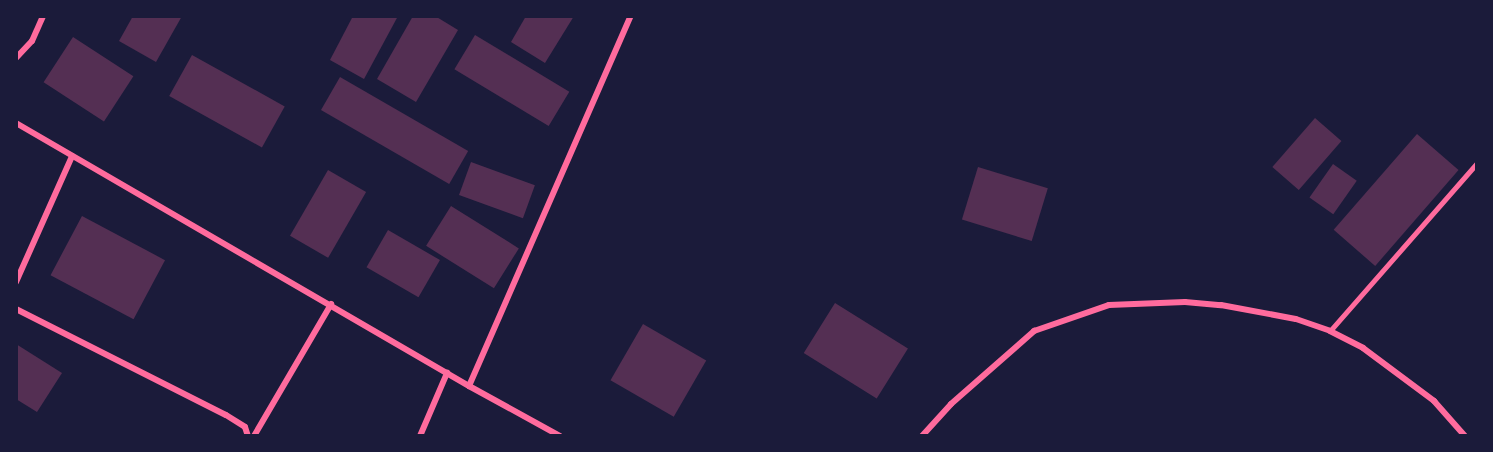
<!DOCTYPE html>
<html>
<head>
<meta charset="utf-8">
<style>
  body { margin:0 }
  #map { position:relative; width:1493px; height:452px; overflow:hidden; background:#1b1b3a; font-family:"Archivo Narrow",sans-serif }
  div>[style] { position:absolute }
  .building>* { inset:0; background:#542f53; transform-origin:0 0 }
  .service>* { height:4.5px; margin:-2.25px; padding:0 2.25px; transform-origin:2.25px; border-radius:2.25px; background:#ff6b9d }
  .minor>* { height:6px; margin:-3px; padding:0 3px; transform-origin:3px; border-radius:3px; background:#ff6b9d }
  span { translate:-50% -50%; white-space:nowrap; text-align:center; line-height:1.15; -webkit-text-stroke:6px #1b1b3a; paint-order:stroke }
  .frame { position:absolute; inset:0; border:18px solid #1b1b3a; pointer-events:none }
</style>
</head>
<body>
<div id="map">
  <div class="building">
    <div style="clip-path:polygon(133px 16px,182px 16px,156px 62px,119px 41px)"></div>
    <div style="clip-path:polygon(353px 16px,398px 16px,364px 79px,330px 60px)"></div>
    <div style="clip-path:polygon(413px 16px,435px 16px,458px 30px,416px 102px,377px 79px)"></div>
    <div style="clip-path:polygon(526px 16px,574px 16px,545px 63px,511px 42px)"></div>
    <div style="left:475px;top:35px;width:110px;height:40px;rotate:31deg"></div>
    <div style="left:73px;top:37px;width:72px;height:54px;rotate:33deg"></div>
    <div style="left:192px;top:55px;width:106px;height:47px;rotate:29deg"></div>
    <div style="left:340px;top:77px;width:148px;height:38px;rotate:30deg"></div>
    <div style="left:1315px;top:118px;width:35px;height:65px;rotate:41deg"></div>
    <div style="left:1417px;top:134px;width:55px;height:127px;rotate:41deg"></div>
    <div style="left:471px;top:162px;width:68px;height:35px;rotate:20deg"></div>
    <div style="left:1333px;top:164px;width:29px;height:41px;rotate:35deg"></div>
    <div style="left:978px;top:167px;width:73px;height:55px;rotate:17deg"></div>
    <div style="left:328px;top:170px;width:44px;height:76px;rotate:30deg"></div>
    <div style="left:451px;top:206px;width:80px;height:47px;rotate:32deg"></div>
    <div style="left:82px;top:216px;width:94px;height:67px;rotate:28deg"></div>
    <div style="left:388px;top:230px;width:60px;height:43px;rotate:30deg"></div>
    <div style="left:835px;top:303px;width:86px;height:59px;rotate:32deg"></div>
    <div style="left:643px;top:324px;width:73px;height:65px;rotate:30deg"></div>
    <div style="clip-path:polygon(16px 344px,62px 373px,37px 412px,16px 399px)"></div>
  </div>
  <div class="service">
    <div style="left:1330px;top:331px;width:222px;rotate:-48.8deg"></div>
  </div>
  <div class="minor">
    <div style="left:16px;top:58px;width:23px;rotate:-47deg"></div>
    <div style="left:32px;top:41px;width:27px;rotate:-66deg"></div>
    <div style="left:16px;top:123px;width:524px;rotate:30.14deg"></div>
    <div style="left:469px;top:386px;width:104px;rotate:28.8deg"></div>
    <div style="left:16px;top:282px;width:138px;rotate:-66deg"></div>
    <div style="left:16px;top:309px;width:235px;rotate:26.8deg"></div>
    <div style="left:226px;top:415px;width:22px;rotate:32deg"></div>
    <div style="left:245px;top:427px;width:9px;rotate:72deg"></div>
    <div style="left:469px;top:386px;width:404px;rotate:-66.4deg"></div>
    <div style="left:254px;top:436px;width:153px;rotate:-59.7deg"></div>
    <div style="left:420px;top:436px;width:69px;rotate:-66.8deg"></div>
    <div style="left:922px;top:436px;width:43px;rotate:-47.8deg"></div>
    <div style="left:951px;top:404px;width:111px;rotate:-41.3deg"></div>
    <div style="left:1034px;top:331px;width:79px;rotate:-19.1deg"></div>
    <div style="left:1109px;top:305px;width:76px;rotate:-2.3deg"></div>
    <div style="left:1185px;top:302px;width:36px;rotate:5deg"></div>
    <div style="left:1221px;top:305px;width:76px;rotate:10.6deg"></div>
    <div style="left:1296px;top:319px;width:36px;rotate:19deg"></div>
    <div style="left:1330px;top:331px;width:37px;rotate:27deg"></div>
    <div style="left:1363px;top:348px;width:89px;rotate:36.7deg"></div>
    <div style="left:1434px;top:401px;width:47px;rotate:48.5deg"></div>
  </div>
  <div class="frame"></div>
</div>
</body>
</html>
